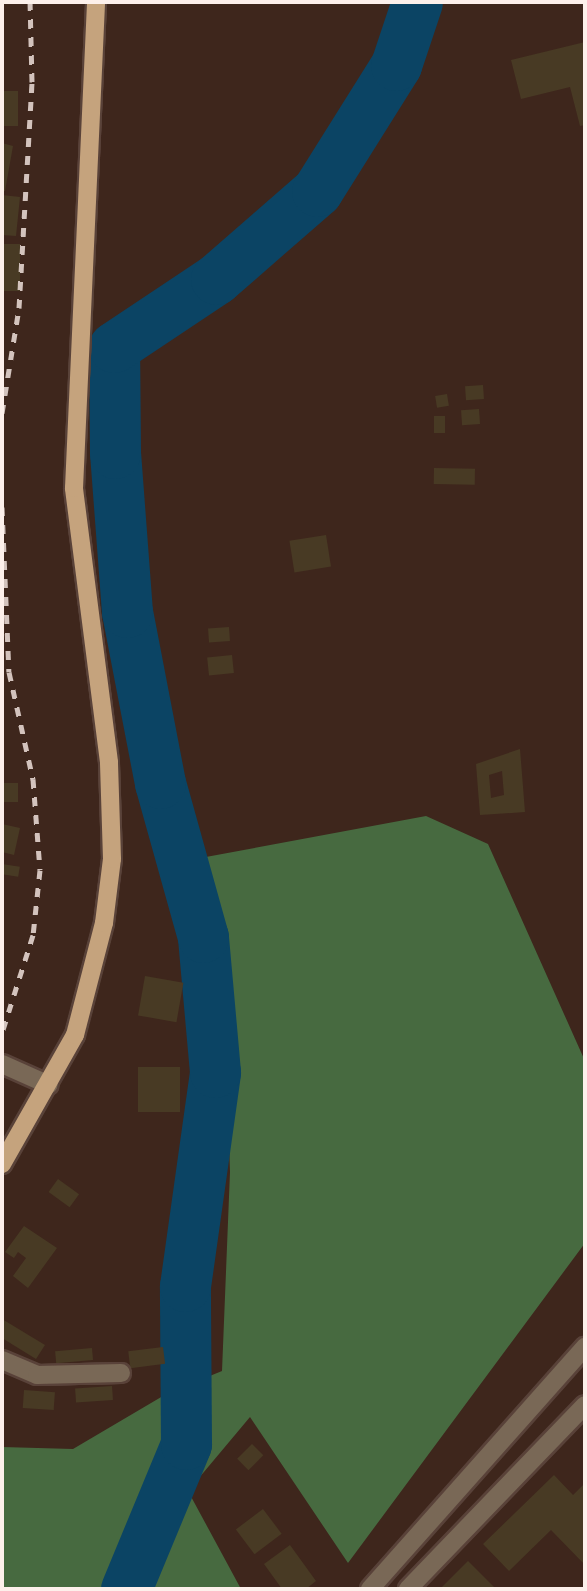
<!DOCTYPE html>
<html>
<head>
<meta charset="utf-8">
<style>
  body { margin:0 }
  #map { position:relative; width:587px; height:1591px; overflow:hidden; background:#3e261c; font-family:"Fira Sans Condensed",sans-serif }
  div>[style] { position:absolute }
  .forest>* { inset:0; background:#476a40 }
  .river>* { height:51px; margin:-25.5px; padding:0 25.5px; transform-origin:25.5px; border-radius:25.5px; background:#0b4464 }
  .building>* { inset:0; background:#483a24; transform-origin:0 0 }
  .roads { filter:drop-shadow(2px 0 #594239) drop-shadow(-2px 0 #594239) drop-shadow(0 2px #594239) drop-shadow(0 -2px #594239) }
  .minor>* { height:18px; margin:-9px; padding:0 9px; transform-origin:9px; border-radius:9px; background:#796856 }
  .primary>* { height:18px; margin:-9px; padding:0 9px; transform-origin:9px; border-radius:9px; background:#c5a37d }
  .rail>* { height:5px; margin-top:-2.5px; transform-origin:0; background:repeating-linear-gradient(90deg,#d3c3bd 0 9px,transparent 0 18px) }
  span { translate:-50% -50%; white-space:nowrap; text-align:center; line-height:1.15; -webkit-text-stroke:6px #3e261c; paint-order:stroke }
  .frame { position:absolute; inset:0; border:4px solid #fdf0eb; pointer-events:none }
</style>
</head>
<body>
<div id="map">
  <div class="forest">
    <div style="clip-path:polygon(426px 816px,488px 844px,585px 1061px,585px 1243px,348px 1563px,250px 1417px,188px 1491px,241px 1589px,2px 1589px,2px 1447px,73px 1449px,168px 1393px,222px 1371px,230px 1172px,223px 948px,195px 859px)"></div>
  </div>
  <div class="river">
    <div style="left:126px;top:1589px;width:157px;rotate:-67.5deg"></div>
    <div style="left:186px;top:1444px;width:158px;rotate:-90.4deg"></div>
    <div style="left:185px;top:1286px;width:216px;rotate:-82deg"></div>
    <div style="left:215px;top:1072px;width:136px;rotate:-95.1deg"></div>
    <div style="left:203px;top:937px;width:160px;rotate:-105.6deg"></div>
    <div style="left:160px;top:783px;width:174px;rotate:-100.9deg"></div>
    <div style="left:127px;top:612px;width:159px;rotate:-94.3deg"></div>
    <div style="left:115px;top:453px;width:106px;rotate:-90.5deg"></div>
    <div style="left:114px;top:347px;width:123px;rotate:-33.7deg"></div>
    <div style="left:216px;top:279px;width:134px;rotate:-41.1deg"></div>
    <div style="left:317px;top:191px;width:149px;rotate:-57.9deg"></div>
    <div style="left:396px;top:65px;width:66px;rotate:-71.6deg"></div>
  </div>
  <div class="building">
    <div style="clip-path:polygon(585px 42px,585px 125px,580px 126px,570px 87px,521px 99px,511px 60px)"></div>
    <div style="left:2px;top:91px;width:16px;height:35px"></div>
    <div style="clip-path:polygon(2px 143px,13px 146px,5px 191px,2px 191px)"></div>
    <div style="clip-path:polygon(2px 195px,20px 197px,16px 236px,2px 235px)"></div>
    <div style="left:2px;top:244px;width:18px;height:47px"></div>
    <div style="left:483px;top:385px;width:14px;height:18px;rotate:86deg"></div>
    <div style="left:447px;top:394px;width:12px;height:12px;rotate:81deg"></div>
    <div style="left:479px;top:409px;width:15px;height:18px;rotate:86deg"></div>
    <div style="left:434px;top:416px;width:11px;height:17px"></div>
    <div style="left:434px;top:468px;width:41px;height:16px;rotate:1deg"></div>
    <div style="left:326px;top:535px;width:32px;height:37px;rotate:81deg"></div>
    <div style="left:229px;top:627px;width:14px;height:21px;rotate:86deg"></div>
    <div style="left:232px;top:655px;width:18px;height:25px;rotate:84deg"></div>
    <div style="clip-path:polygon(evenodd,520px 749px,525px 812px,480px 815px,476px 764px,520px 749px,502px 771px,504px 795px,491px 798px,489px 775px,502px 771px)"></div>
    <div style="left:2px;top:783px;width:16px;height:19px"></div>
    <div style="clip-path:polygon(2px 824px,20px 828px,14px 855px,2px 852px)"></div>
    <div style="left:2px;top:864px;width:18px;height:10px;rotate:9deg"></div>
    <div style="left:145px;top:976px;width:39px;height:40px;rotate:10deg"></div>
    <div style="left:138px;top:1067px;width:42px;height:45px"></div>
    <div style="left:58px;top:1179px;width:26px;height:16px;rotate:36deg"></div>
    <div style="clip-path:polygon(24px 1226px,57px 1248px,28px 1288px,13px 1276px,26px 1258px,18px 1252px,14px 1258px,5px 1252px)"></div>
    <div style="clip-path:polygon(2px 1319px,45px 1345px,36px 1359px,2px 1338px)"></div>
    <div style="left:163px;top:1347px;width:17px;height:35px;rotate:83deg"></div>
    <div style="left:92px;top:1348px;width:12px;height:37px;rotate:85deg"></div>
    <div style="left:112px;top:1386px;width:14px;height:37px;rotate:86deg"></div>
    <div style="left:24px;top:1390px;width:31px;height:18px;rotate:4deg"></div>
    <div style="left:252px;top:1444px;width:16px;height:21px;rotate:45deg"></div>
    <div style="clip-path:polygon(554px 1475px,573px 1495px,585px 1483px,585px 1565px,551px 1530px,509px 1571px,483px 1544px)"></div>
    <div style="left:263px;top:1509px;width:31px;height:34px;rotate:53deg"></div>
    <div style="clip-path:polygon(290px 1545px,316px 1581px,306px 1589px,282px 1589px,264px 1564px)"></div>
    <div style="clip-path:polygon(468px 1561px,496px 1589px,440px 1589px)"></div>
  </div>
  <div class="roads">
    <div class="minor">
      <div style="left:2px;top:1064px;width:51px;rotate:24.1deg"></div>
      <div style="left:2px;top:1360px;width:38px;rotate:23deg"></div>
      <div style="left:37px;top:1375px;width:84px;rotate:-1.4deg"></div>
      <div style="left:370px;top:1589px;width:324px;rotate:-48.4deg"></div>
      <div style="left:408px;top:1589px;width:255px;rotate:-46.1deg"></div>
    </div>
    <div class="primary">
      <div style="left:2px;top:1164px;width:148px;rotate:-60.5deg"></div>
      <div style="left:75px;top:1035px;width:116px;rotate:-75.5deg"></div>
      <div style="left:104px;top:923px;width:64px;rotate:-82.9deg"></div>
      <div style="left:112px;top:859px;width:97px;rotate:-91.8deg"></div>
      <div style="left:109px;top:762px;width:276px;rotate:-97.3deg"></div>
      <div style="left:74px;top:488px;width:486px;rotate:-87.4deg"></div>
    </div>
  </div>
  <div class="rail">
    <div style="left:2px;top:413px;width:106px;rotate:-80.8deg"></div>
    <div style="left:19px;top:308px;width:226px;rotate:-86.7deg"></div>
    <div style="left:32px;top:82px;width:80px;rotate:-91.4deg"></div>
    <div style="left:2px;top:507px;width:165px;rotate:87.6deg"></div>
    <div style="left:9px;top:672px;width:110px;rotate:77.4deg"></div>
    <div style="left:33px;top:779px;width:91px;rotate:85.6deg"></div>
    <div style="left:40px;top:870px;width:65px;rotate:96.1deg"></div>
    <div style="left:33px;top:935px;width:103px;rotate:107.6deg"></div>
  </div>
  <div class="frame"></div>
</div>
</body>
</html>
